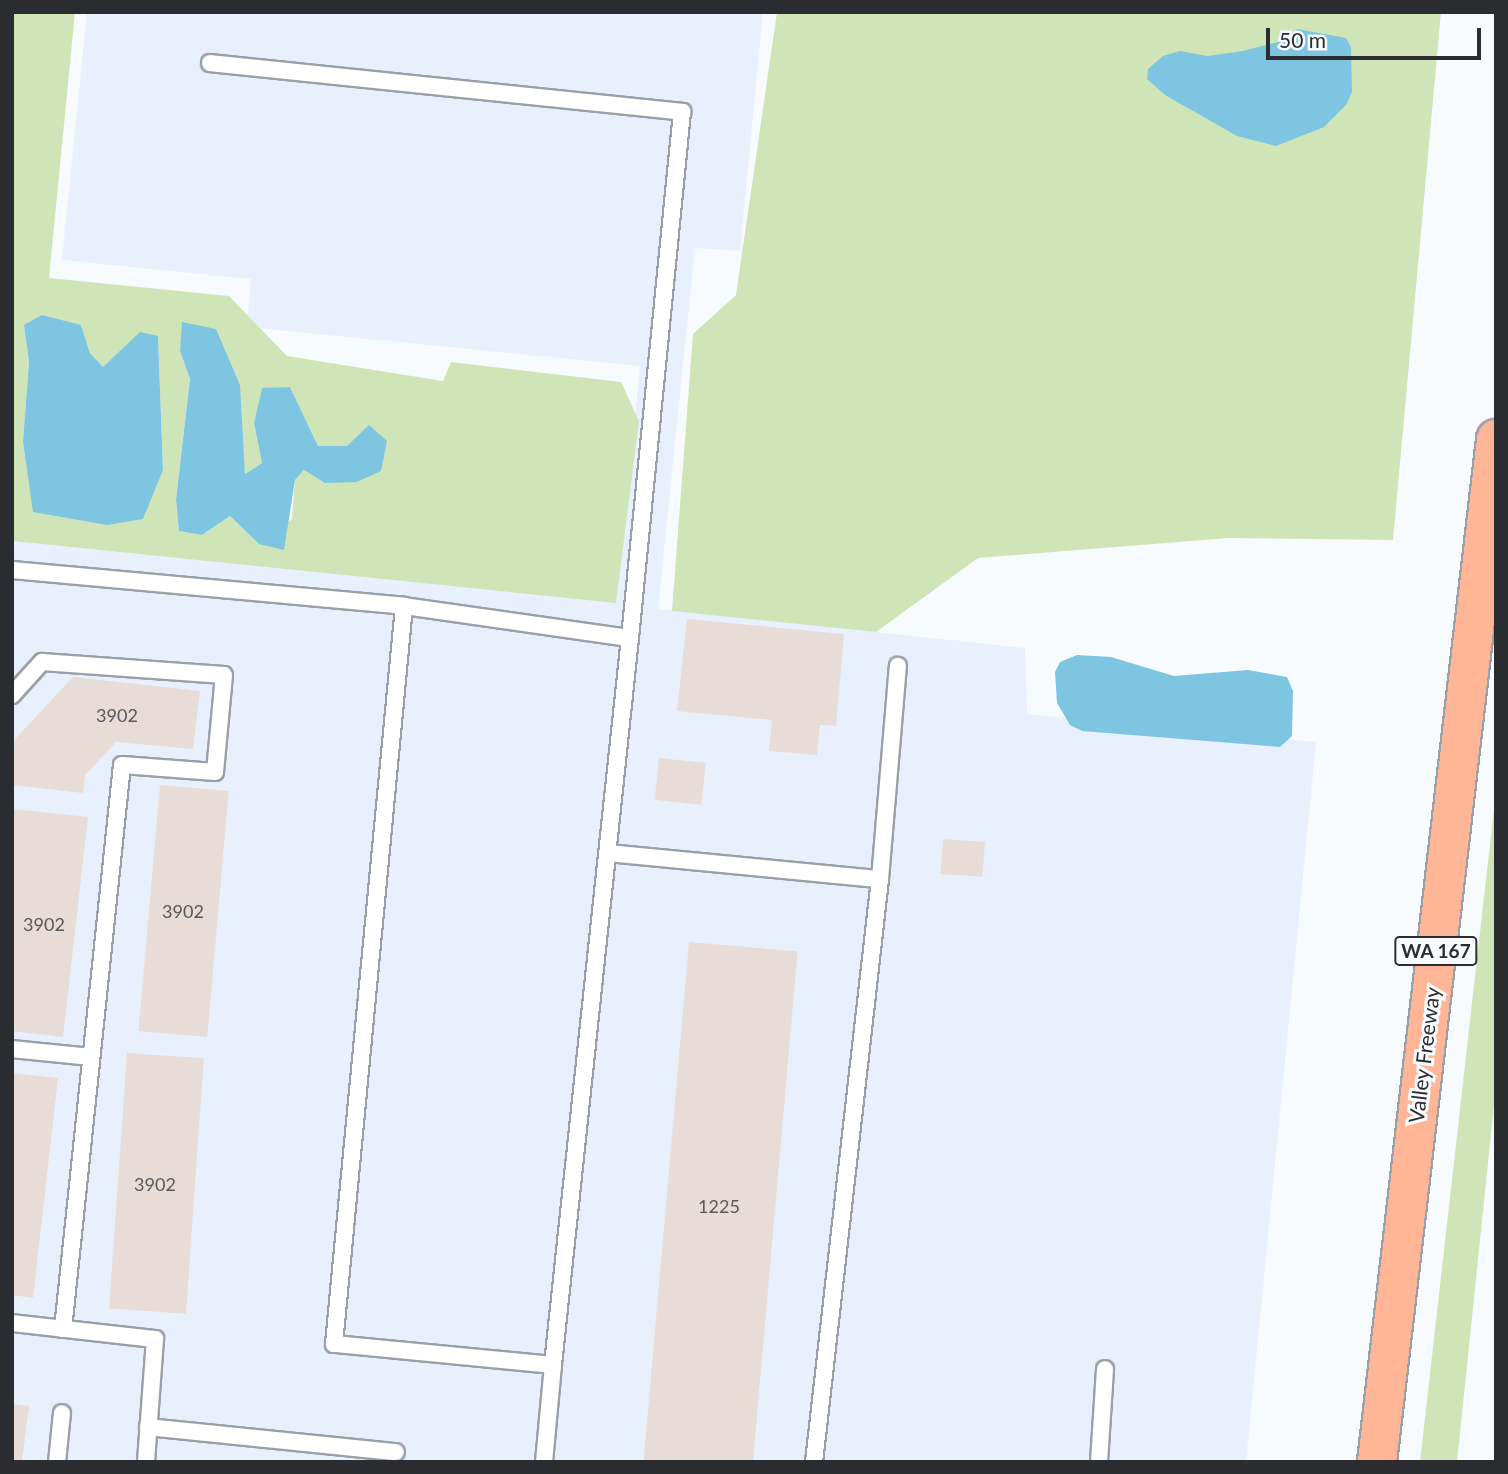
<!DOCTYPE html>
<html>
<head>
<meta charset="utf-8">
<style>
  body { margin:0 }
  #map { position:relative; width:1508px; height:1474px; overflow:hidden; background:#f8fbfe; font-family:Lato,sans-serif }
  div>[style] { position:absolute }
  .built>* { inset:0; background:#e8f0fd }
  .green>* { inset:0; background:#d0e5b7 }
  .water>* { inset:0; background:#7ec5e1 }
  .building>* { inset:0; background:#e7dcd6; transform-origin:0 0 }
  .roads { filter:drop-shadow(2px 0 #9aa0a8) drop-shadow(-2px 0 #9aa0a8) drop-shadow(0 2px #9aa0a8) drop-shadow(0 -2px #9aa0a8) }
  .service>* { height:16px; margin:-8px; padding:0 8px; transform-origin:8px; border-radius:8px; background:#fff }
  .motorway>* { height:38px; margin:-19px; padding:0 19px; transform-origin:19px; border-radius:19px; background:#ffb696 }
  span { translate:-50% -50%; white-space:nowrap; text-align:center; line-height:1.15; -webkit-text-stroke:6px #f8fbfe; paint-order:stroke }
  .number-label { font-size:18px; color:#59585a }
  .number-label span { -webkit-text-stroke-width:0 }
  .shield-label span { padding:2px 5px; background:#f8fbfe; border:2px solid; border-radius:5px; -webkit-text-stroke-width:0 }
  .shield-label { font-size:19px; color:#2a2c30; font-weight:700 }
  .street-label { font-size:21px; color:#2a2c30 }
  .frame { position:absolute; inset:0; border:14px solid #2a2c30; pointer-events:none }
  .scale { position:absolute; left:1266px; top:28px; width:215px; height:32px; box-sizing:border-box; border:4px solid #2a2c30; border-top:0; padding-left:9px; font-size:21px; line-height:24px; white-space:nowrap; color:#2a2c30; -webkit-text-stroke:5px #f8fbfe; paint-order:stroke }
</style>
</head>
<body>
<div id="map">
  <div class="built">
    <div style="clip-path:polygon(87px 12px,763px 12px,740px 251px,695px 248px,658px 609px,1025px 648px,1027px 714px,1316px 742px,1246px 1462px,12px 1462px,12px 541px,616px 602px,640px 366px,247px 327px,251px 279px,62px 260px)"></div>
  </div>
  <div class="green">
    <div style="clip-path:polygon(evenodd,12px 12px,75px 12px,49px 278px,229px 296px,287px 356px,443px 381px,451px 362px,621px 382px,639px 421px,616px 603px,12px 541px,12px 12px,183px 322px,240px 434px,245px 474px,262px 463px,254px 423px,262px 389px,290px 387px,318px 446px,347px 446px,305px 469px,295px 480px,292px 519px,259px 544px,230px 516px,202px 535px,179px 531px,176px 498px,190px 379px,180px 351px,183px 322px,12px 12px,81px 325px,90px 353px,103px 367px,158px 336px,163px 470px,23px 441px,29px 362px,24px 326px,81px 325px)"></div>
    <div style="clip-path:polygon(777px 12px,1441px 12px,1393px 540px,1228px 538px,978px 558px,876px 632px,672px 611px,693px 334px,736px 295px)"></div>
    <div style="clip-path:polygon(1496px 791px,1496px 1086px,1457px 1462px,1420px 1462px)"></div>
  </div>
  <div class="water">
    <div style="clip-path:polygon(1297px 29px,1346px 38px,1351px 47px,1352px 92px,1346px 105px,1324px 127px,1276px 146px,1237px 136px,1165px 95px,1147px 79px,1148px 69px,1163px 56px,1180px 51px,1207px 56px,1243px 51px,1282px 41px)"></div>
    <div style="clip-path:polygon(42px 315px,81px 325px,90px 353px,103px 367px,140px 332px,158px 336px,163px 470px,143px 519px,107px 525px,33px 512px,23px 441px,29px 362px,24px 325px)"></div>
    <div style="clip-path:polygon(182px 322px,216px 329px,240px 385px,245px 474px,262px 463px,254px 423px,262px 388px,290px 387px,318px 446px,347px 446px,369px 425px,387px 441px,381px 471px,357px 482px,325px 483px,304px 470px,295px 480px,284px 550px,259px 544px,230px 516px,202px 535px,179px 531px,176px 499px,190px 379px,180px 351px)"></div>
    <div style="clip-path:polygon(1077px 655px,1111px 657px,1174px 676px,1248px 670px,1287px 677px,1293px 691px,1292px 736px,1280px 747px,1082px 731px,1070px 725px,1057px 703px,1055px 672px,1060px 662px)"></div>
  </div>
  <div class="building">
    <div style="clip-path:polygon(687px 619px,844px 634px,836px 726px,820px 725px,817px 755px,769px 751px,772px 720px,677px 711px)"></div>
    <div style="clip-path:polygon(73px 677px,200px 691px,193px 749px,116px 742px,85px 775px,83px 793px,12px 785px,15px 739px)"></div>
    <div style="left:659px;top:758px;width:47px;height:42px;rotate:6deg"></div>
    <div style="left:160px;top:785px;width:69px;height:247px;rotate:5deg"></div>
    <div style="clip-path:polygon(12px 809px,88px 817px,63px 1037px,12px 1031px)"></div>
    <div style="left:943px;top:839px;width:42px;height:35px;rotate:4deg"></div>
    <div style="left:689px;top:942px;width:109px;height:522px;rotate:5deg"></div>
    <div style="left:127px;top:1053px;width:77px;height:256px;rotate:4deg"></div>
    <div style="clip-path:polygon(12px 1073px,58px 1078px,33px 1298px,12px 1295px)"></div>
    <div style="clip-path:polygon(12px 1404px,29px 1406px,22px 1462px,12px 1462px)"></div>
  </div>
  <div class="roads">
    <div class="service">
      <div style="left:210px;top:63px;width:475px;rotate:5.9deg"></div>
      <div style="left:682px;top:112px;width:529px;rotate:95.65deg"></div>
      <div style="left:12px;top:570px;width:394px;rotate:5.2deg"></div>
      <div style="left:404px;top:606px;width:228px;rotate:8.1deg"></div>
      <div style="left:630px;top:638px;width:731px;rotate:96.05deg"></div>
      <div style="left:553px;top:1365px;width:220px;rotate:-174.5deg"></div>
      <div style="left:334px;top:1344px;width:741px;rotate:-84.58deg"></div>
      <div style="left:12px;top:695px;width:45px;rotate:-47.7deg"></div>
      <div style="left:42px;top:662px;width:182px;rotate:4.1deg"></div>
      <div style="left:224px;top:675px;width:97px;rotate:95.3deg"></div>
      <div style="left:215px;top:772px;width:93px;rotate:-175.7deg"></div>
      <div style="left:122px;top:765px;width:567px;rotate:95.97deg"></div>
      <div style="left:608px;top:853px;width:273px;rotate:5.5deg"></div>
      <div style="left:880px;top:879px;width:214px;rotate:-85.2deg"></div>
      <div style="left:12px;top:1049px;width:79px;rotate:5.8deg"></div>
      <div style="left:12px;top:1323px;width:144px;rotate:6.4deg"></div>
      <div style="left:155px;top:1339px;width:123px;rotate:94.2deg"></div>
      <div style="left:148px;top:1427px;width:249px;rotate:5.8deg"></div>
      <div style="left:57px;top:1462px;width:49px;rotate:-84.2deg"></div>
      <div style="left:544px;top:1462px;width:97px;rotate:-84.7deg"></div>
      <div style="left:814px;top:1462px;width:587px;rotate:-83.54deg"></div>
      <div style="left:1099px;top:1462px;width:93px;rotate:-86.3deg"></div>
    </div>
    <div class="motorway">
      <div style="left:1377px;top:1462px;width:1030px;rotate:-83.36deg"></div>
    </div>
  </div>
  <div class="number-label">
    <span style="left:117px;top:715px">3902</span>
    <span style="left:183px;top:911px">3902</span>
    <span style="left:44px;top:924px">3902</span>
    <span style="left:155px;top:1184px">3902</span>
    <span style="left:719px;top:1206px">1225</span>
  </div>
  <div class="shield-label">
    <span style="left:1436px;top:951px">WA 167</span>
  </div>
  <div class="street-label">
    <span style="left:1424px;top:1055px;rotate:-83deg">Valley Freeway</span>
  </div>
  <div class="frame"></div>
  <div class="scale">50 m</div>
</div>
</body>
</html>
